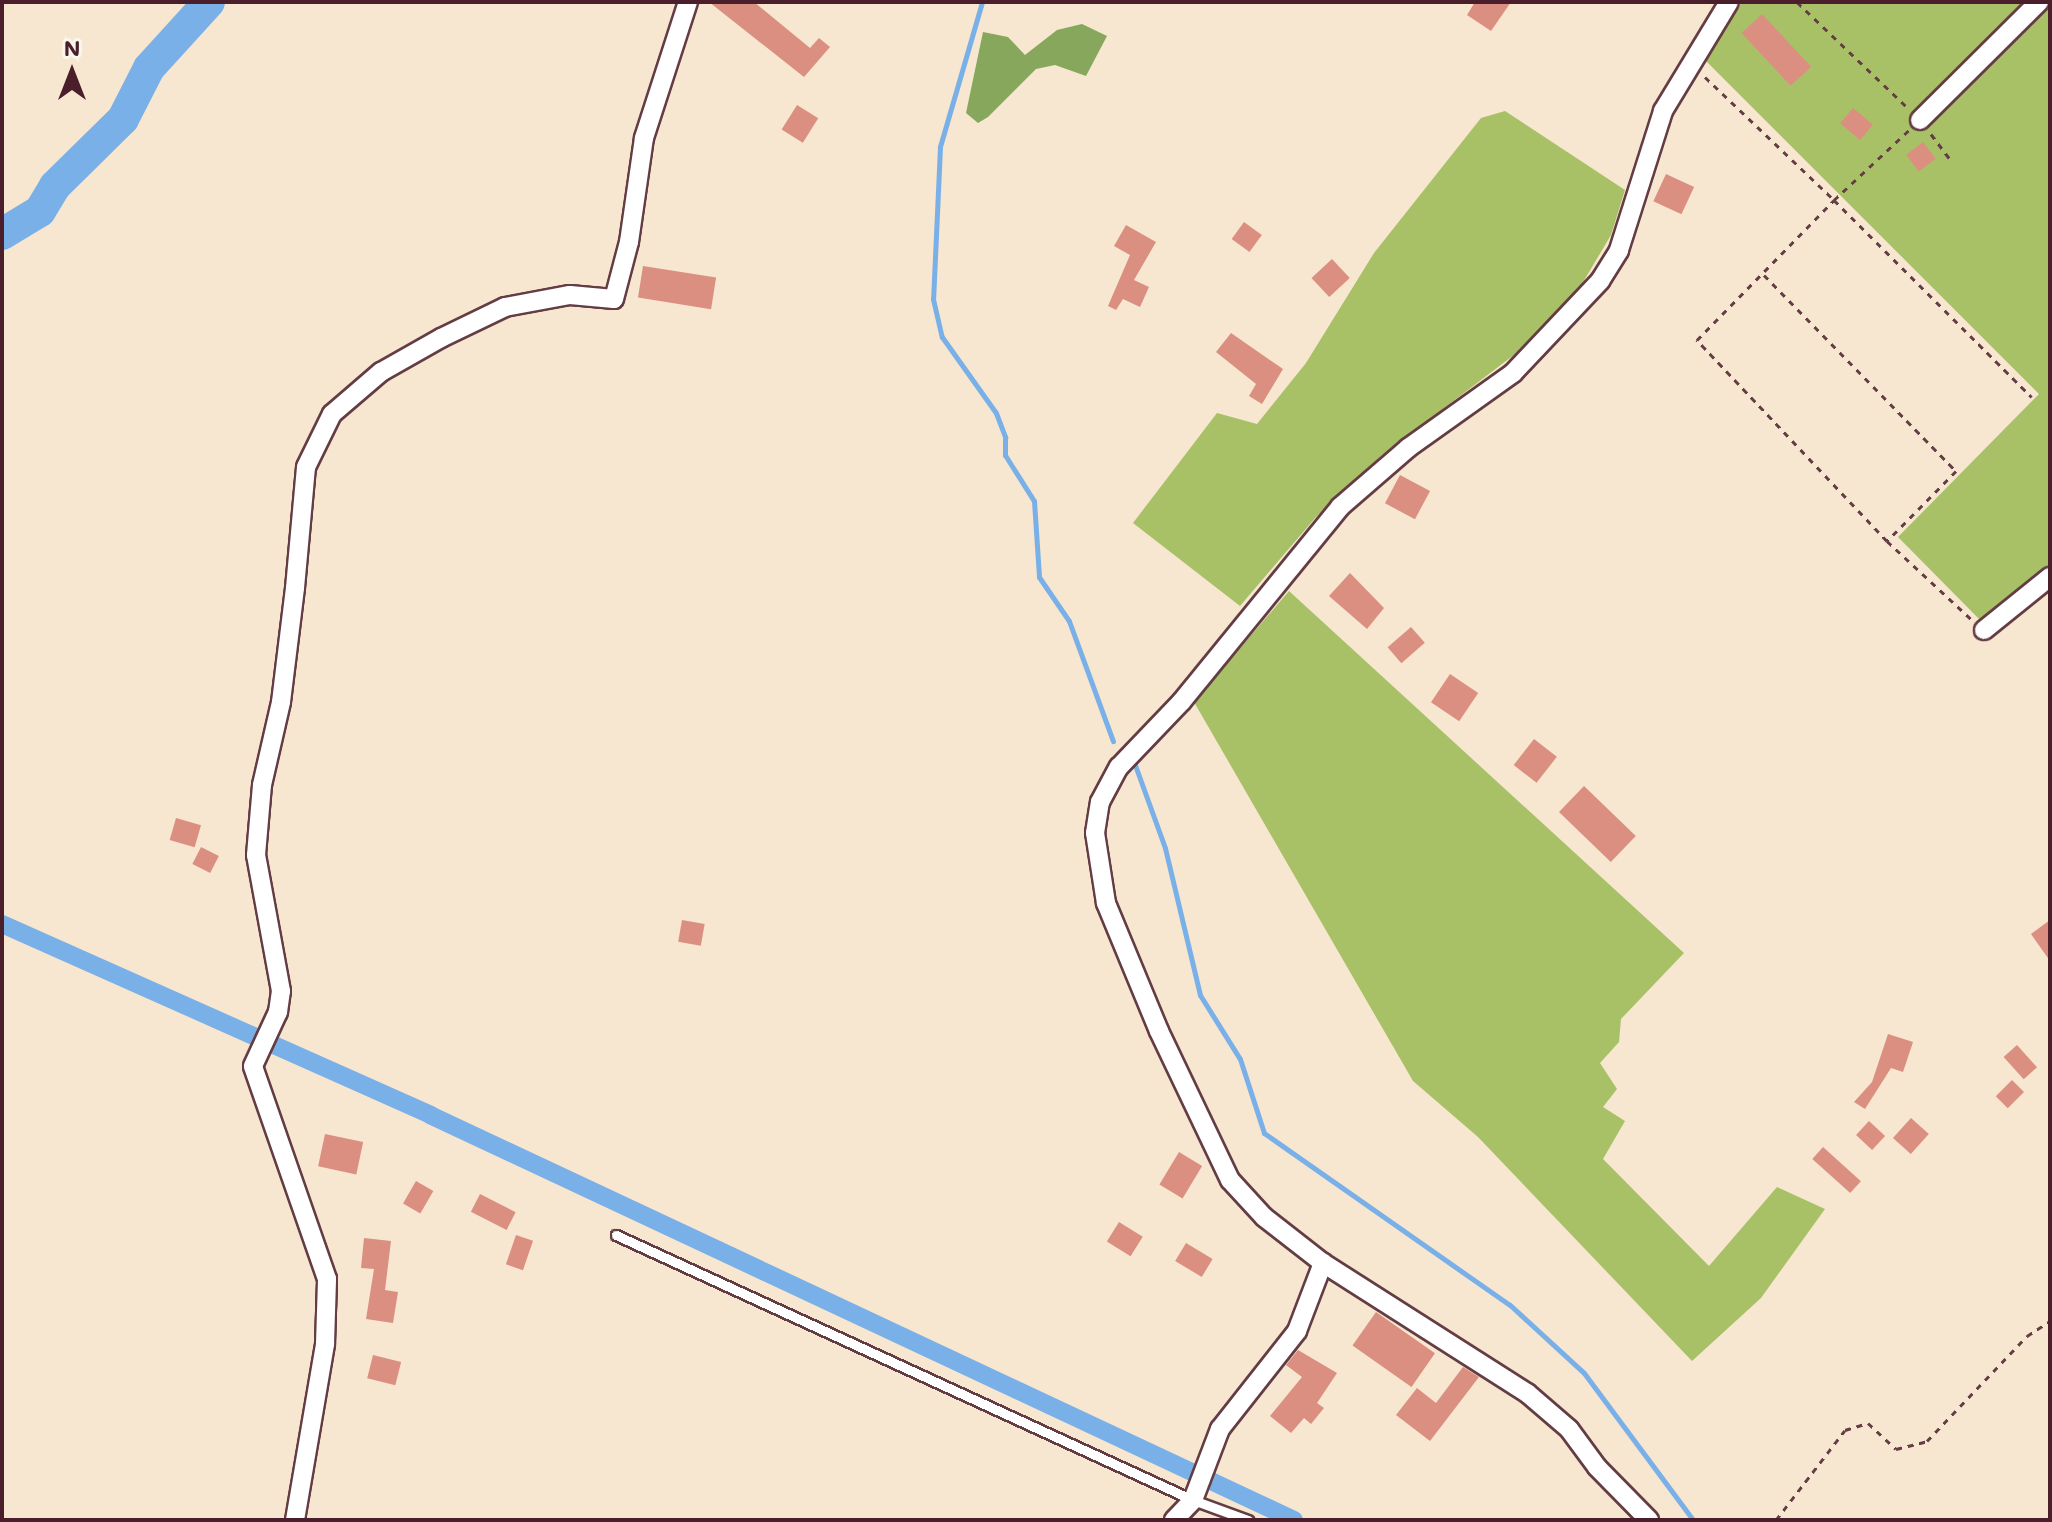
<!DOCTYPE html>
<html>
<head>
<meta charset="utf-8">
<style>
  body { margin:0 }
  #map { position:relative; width:2052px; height:1522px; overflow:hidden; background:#f7e6d0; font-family:Mali,sans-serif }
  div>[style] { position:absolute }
  .green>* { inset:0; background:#a8c167 }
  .forest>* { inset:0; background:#86a75c }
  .stream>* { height:5px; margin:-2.5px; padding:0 2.5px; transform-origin:2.5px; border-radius:2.5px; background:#7ab0e8 }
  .canal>* { height:18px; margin:-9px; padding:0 9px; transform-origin:9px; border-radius:9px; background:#7ab0e8 }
  .river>* { height:32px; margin:-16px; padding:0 16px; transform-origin:16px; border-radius:16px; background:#7ab0e8 }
  .building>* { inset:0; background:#db8f80; transform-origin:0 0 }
  .path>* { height:3px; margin-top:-1.5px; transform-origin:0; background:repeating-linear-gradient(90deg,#643d44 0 6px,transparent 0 12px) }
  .roads { filter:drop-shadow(2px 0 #643d44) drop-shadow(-2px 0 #643d44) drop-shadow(0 2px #643d44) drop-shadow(0 -2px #643d44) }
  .service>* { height:9px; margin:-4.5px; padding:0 4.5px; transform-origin:4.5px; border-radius:4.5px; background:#fff }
  .minor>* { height:18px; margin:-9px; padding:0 9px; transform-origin:9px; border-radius:9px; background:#fff }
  span { translate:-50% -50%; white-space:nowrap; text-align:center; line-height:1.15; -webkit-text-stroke:6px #fbf7ec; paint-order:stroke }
  .frame { position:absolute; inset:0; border:4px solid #4a1f2b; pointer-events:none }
  .north { position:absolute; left:32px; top:32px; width:80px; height:80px; -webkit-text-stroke:6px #fbf7ec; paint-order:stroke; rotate:0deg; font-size:22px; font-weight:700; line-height:32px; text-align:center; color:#4a1f2b }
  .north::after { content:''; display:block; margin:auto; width:28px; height:36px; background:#4a1f2b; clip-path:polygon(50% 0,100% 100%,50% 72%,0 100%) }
</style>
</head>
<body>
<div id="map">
  <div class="green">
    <div style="clip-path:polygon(1742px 2px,2050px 2px,2050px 566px,1981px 621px,1898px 537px,2039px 394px,1705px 60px)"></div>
    <div style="clip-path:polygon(1505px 111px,1625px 190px,1611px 235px,1576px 294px,1531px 342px,1381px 456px,1316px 517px,1240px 606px,1133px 523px,1217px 413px,1257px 424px,1306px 363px,1374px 253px,1481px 118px)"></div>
    <div style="clip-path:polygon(1289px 591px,1684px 953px,1621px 1019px,1619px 1042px,1600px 1063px,1617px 1089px,1603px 1107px,1625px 1121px,1603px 1159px,1709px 1266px,1777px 1187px,1825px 1209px,1761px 1298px,1692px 1361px,1478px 1137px,1413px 1081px,1194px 702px)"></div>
  </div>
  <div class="forest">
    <div style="clip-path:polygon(1082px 24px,1107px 36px,1086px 76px,1055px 65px,1036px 69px,988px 117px,978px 123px,966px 113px,983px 32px,1008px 37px,1025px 55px,1057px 30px)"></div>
  </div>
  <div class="stream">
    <div style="left:982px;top:2px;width:151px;rotate:106.2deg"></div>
    <div style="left:940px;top:147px;width:152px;rotate:92.6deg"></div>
    <div style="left:933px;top:299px;width:39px;rotate:77deg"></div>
    <div style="left:942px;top:337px;width:93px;rotate:54.6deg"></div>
    <div style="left:996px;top:413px;width:26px;rotate:69deg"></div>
    <div style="left:1005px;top:437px;width:18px;rotate:90deg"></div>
    <div style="left:1005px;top:455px;width:54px;rotate:57.8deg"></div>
    <div style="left:1034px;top:501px;width:76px;rotate:86.2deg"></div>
    <div style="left:1039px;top:577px;width:53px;rotate:55.7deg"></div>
    <div style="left:1069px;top:621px;width:128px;rotate:69.9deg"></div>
    <div style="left:1135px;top:765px;width:88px;rotate:70.1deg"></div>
    <div style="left:1165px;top:848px;width:151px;rotate:76.6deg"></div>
    <div style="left:1200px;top:995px;width:75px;rotate:58deg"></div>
    <div style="left:1240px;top:1059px;width:78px;rotate:72deg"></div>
    <div style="left:1264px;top:1133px;width:300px;rotate:35deg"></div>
    <div style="left:1510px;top:1305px;width:100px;rotate:42.6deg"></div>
    <div style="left:1584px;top:1373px;width:183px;rotate:53.4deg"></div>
  </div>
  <div class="canal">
    <div style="left:2px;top:924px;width:469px;rotate:24deg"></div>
    <div style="left:430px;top:1115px;width:954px;rotate:25.11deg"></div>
  </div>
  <div class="river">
    <div style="left:2px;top:234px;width:44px;rotate:-31.2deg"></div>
    <div style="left:40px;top:211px;width:29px;rotate:-59deg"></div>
    <div style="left:55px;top:186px;width:95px;rotate:-44.6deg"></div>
    <div style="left:123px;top:119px;width:57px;rotate:-63deg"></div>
    <div style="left:149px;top:68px;width:89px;rotate:-47.7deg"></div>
  </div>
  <div class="building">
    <div style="clip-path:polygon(709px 2px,754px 2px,810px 48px,819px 38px,830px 47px,804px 77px)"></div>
    <div style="clip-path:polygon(1475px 2px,1511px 2px,1491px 31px,1467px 15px)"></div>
    <div style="left:1762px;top:14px;width:72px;height:28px;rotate:47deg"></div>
    <div style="left:797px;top:105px;width:25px;height:29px;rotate:32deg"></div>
    <div style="left:1853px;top:108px;width:26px;height:20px;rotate:40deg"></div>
    <div style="left:1923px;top:142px;width:21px;height:21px;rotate:53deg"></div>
    <div style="left:1666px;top:174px;width:31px;height:30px;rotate:25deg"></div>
    <div style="left:1244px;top:222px;width:22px;height:21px;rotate:36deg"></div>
    <div style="clip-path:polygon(1126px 225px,1156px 242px,1134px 280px,1149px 287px,1140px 307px,1123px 299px,1116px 310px,1108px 306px,1130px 255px,1114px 246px)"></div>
    <div style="left:1332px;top:259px;width:26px;height:28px;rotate:47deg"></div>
    <div style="left:643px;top:266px;width:74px;height:32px;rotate:9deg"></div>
    <div style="clip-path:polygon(1231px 333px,1283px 369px,1262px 404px,1249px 396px,1256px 384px,1216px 352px)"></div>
    <div style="left:1400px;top:475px;width:34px;height:32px;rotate:28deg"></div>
    <div style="clip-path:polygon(1350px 573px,1384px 608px,1367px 629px,1329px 596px)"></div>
    <div style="left:1411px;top:627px;width:21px;height:31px;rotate:49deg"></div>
    <div style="left:1450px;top:674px;width:34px;height:34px;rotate:34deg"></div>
    <div style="left:1534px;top:739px;width:29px;height:33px;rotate:38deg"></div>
    <div style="left:1584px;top:786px;width:72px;height:36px;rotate:44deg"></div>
    <div style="left:176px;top:818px;width:26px;height:23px;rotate:16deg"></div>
    <div style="left:201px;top:847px;width:20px;height:19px;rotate:27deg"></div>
    <div style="left:682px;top:920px;width:23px;height:22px;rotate:10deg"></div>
    <div style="clip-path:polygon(2050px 920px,2050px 961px,2031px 934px)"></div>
    <div style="clip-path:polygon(1888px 1034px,1913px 1042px,1903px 1072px,1891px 1068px,1865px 1109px,1854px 1102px,1872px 1082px)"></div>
    <div style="left:2017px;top:1045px;width:30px;height:18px;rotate:48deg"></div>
    <div style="left:2012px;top:1080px;width:17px;height:23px;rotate:45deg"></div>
    <div style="left:1911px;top:1118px;width:24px;height:27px;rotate:42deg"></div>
    <div style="left:1869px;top:1121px;width:22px;height:19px;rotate:43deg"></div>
    <div style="left:325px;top:1134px;width:39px;height:33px;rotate:12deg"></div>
    <div style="left:1823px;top:1147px;width:51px;height:16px;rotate:42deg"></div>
    <div style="left:1179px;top:1152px;width:27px;height:38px;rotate:31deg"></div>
    <div style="left:416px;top:1181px;width:20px;height:26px;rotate:30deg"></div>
    <div style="left:480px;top:1194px;width:40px;height:20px;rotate:27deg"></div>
    <div style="left:1119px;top:1222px;width:28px;height:23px;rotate:32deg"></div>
    <div style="left:516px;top:1235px;width:18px;height:31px;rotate:19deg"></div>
    <div style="clip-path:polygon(364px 1238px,391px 1241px,385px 1290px,398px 1292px,393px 1323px,366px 1319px,374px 1269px,361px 1268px)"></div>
    <div style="left:1186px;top:1243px;width:31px;height:21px;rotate:31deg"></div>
    <div style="left:1376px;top:1312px;width:72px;height:41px;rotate:35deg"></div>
    <div style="clip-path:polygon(1298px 1350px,1337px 1373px,1317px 1403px,1324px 1408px,1311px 1424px,1304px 1418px,1291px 1433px,1270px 1416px,1302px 1377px,1286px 1365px)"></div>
    <div style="left:373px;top:1355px;width:29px;height:24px;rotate:14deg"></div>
    <div style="clip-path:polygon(1463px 1367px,1479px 1377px,1430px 1441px,1396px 1415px,1417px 1388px,1436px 1403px)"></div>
  </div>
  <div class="path">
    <div style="left:1797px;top:2px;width:152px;rotate:43.7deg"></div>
    <div style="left:1705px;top:77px;width:178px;rotate:43.6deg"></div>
    <div style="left:1834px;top:200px;width:103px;rotate:-43deg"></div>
    <div style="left:1931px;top:134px;width:31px;rotate:53deg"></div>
    <div style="left:1764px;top:275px;width:274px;rotate:45.6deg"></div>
    <div style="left:1956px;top:471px;width:98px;rotate:134.6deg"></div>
    <div style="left:1887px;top:541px;width:277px;rotate:-133.4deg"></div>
    <div style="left:1697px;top:340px;width:196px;rotate:-45.6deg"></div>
    <div style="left:1834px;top:200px;width:279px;rotate:44.9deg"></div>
    <div style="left:1887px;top:541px;width:116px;rotate:42.9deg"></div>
    <div style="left:1776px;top:1520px;width:113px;rotate:-52.5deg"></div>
    <div style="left:1845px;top:1430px;width:24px;rotate:-17deg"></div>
    <div style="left:1868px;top:1423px;width:38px;rotate:43deg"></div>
    <div style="left:1896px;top:1449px;width:32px;rotate:-14deg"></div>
    <div style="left:1927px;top:1441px;width:145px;rotate:-46.4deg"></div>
    <div style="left:2027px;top:1336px;width:27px;rotate:-33deg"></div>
  </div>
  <div class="roads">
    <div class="service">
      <div style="left:616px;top:1235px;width:635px;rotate:24.67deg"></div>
      <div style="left:1193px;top:1500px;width:59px;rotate:20deg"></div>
    </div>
    <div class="minor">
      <div style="left:1920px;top:120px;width:168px;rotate:-44.8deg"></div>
      <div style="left:1984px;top:630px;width:85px;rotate:-38.8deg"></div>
      <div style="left:295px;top:1520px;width:179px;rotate:-80.3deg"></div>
      <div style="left:325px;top:1344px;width:65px;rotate:-88.2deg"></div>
      <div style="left:327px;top:1279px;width:225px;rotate:-109.2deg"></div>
      <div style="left:253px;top:1066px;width:60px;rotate:-65.2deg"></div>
      <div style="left:278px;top:1012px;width:21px;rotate:-82deg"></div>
      <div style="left:281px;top:991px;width:138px;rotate:-100.4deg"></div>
      <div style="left:256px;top:855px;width:70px;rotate:-85.1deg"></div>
      <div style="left:262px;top:785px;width:85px;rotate:-77.1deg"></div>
      <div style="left:281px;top:702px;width:115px;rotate:-83deg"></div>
      <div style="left:295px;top:588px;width:121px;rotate:-84.8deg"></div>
      <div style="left:306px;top:467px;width:59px;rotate:-63.9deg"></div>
      <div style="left:332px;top:414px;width:65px;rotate:-40.6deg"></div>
      <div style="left:381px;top:372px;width:69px;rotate:-29.5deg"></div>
      <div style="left:441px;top:338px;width:71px;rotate:-25.8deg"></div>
      <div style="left:505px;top:307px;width:66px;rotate:-10.5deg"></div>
      <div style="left:570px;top:295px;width:44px;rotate:5.2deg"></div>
      <div style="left:614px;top:299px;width:59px;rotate:-75.3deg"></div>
      <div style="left:629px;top:242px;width:105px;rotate:-81.8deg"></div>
      <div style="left:644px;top:138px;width:143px;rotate:-72.1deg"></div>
      <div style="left:1174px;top:1520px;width:28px;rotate:-46deg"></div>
      <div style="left:1193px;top:1500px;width:76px;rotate:-69.2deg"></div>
      <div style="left:1220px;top:1429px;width:125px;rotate:-51.8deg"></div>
      <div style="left:1297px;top:1331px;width:73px;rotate:-69.1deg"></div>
      <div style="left:1649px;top:1520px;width:74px;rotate:-134.5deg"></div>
      <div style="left:1597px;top:1467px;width:47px;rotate:-126.4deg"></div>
      <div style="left:1569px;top:1429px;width:55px;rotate:-139.4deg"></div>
      <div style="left:1527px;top:1393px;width:242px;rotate:-147.5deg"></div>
      <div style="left:1323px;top:1263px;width:75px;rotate:-142.1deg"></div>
      <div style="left:1264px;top:1217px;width:50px;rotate:-132.6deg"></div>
      <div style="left:1230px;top:1180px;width:165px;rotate:-115.5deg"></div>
      <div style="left:1159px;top:1031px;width:139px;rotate:-112.5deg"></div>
      <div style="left:1106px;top:903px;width:71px;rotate:-98.9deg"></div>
      <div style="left:1095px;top:833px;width:31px;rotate:-81deg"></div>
      <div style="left:1100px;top:802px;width:40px;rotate:-62deg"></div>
      <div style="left:1119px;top:767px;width:91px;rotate:-46.3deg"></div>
      <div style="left:1182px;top:701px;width:250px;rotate:-50.8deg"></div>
      <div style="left:1340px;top:507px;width:90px;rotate:-40.9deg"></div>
      <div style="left:1408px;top:448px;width:129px;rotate:-35.5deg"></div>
      <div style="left:1513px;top:373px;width:127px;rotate:-46.6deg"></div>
      <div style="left:1600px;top:281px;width:36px;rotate:-58deg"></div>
      <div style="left:1619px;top:250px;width:146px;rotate:-72.4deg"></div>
      <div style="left:1663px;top:111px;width:127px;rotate:-58.8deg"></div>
    </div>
  </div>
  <div class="frame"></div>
  <div class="north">N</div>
</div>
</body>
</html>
